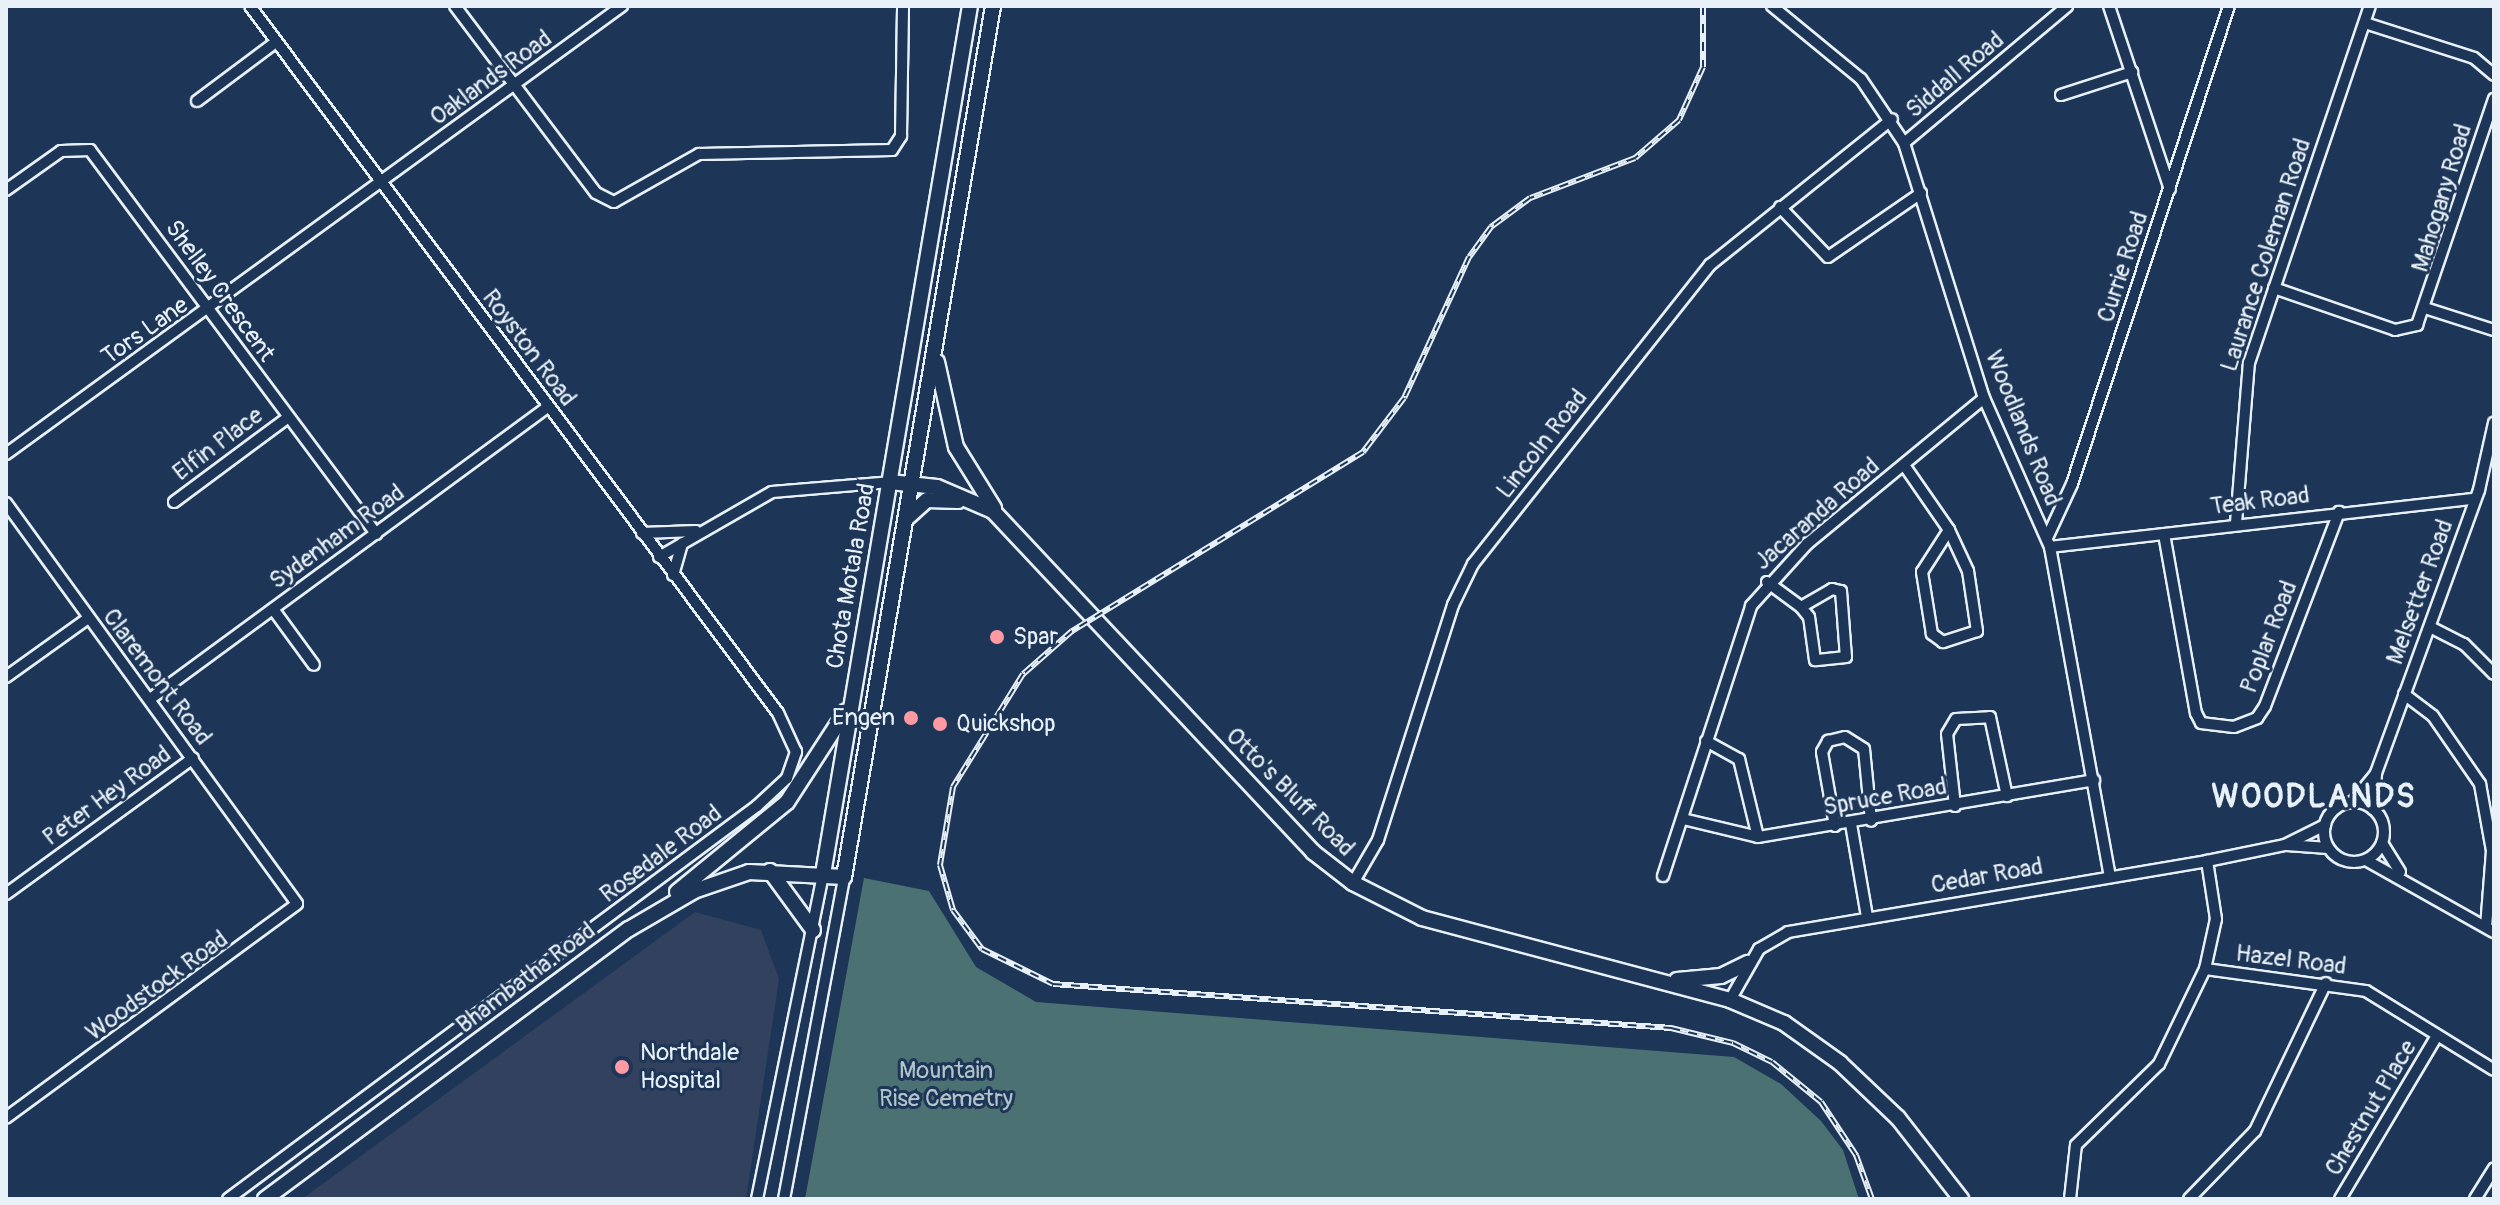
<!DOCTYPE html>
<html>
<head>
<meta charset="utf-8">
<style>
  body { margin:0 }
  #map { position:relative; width:2500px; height:1205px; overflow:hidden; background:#1d3557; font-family:Pangolin,sans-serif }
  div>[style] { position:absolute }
  .built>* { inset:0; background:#32425e }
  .green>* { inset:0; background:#4b7173 }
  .roads { filter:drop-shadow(2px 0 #e8f1f8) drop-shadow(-2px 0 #e8f1f8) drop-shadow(0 2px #e8f1f8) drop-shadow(0 -2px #e8f1f8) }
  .minor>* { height:10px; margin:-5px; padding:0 5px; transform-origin:5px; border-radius:5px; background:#1d3557 }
  .minor>.ring { margin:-5px; padding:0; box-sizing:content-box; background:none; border:10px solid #1d3557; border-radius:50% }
  .major>* { height:14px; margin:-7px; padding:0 7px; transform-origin:7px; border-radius:7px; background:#1d3557 }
  .rail>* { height:6px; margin-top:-3px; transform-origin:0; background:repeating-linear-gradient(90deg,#1d3557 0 9px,#e8f1f8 0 18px); box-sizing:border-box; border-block:2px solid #e8f1f8 }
  .dots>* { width:22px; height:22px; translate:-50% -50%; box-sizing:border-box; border:4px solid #1d3557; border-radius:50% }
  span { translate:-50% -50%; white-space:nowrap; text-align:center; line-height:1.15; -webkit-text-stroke:6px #1d3557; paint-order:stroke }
  .street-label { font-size:24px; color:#e8f1f8 }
  .poi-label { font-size:24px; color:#e8f1f8 }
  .left { translate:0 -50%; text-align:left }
  .right { translate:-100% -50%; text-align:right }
  .park-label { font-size:24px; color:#b1c4c9 }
  .district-label { font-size:32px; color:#e8f1f8; font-weight:700; letter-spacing:2px }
  .frame { position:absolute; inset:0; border:8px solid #e8f1f8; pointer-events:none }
</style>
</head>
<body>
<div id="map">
  <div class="built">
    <div style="clip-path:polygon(695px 912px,761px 930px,779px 979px,746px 1199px,302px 1199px)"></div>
  </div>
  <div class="green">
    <div style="clip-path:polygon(864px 878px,929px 891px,976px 967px,1036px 1002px,1734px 1057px,1781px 1084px,1821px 1121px,1843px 1150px,1859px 1199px,805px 1199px)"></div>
  </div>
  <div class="roads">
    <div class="minor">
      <div style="left:455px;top:6px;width:234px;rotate:53deg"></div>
      <div style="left:596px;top:193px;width:20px;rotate:27deg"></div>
      <div style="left:614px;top:202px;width:98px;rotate:-29.5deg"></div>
      <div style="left:699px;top:154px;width:193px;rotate:-1.2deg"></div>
      <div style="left:892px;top:150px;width:17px;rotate:-57deg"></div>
      <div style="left:901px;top:136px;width:130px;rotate:-89.1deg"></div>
      <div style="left:1772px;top:6px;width:115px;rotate:39.4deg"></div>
      <div style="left:1861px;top:79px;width:77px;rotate:56.1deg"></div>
      <div style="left:1904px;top:143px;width:267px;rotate:72.6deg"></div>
      <div style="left:1984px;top:398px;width:163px;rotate:66.1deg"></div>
      <div style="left:2050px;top:547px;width:334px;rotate:79.7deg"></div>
      <div style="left:2109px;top:6px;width:193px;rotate:71.6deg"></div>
      <div style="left:2365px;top:23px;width:114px;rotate:17.8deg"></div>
      <div style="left:2474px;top:58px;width:26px;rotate:40deg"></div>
      <div style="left:2061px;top:95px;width:75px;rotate:-17.9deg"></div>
      <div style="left:197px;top:101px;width:99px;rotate:-36.8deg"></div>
      <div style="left:1904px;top:143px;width:213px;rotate:-40deg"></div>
      <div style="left:6px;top:190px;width:67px;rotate:-35.3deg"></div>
      <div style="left:61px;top:151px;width:29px;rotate:-2deg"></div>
      <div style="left:90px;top:150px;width:479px;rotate:53.3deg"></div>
      <div style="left:1780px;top:207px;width:69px;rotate:46.2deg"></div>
      <div style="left:1828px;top:257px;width:113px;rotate:-34.5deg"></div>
      <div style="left:2274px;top:288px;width:128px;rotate:19.1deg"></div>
      <div style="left:2395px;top:330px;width:23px;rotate:-13deg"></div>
      <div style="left:2417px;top:325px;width:239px;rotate:-71.2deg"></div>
      <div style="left:2428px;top:309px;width:69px;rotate:17.7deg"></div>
      <div style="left:6px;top:454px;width:762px;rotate:-36.03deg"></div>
      <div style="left:1904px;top:465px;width:79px;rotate:55.3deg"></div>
      <div style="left:1949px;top:530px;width:45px;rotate:65.1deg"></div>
      <div style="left:1968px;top:571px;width:61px;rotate:81.5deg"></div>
      <div style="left:1977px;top:631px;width:36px;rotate:162deg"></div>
      <div style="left:1943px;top:642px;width:14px;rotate:-144deg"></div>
      <div style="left:1932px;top:634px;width:63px;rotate:-99.2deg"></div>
      <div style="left:1922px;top:572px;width:50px;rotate:-57.3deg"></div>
      <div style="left:174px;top:502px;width:141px;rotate:-36.6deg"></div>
      <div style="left:6px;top:503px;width:495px;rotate:54deg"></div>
      <div style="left:297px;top:904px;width:361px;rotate:143.7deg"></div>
      <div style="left:2236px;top:523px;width:161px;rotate:-85.4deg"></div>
      <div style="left:2249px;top:363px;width:377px;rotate:-71.3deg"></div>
      <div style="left:642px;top:533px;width:54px;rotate:-2.1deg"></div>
      <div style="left:2164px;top:534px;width:182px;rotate:79.9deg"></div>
      <div style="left:2196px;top:713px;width:11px;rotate:63deg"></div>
      <div style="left:2201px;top:723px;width:33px;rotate:7deg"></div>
      <div style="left:2234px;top:727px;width:25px;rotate:-21deg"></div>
      <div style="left:2257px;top:718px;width:14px;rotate:-56deg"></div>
      <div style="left:2265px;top:706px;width:208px;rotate:-69.1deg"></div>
      <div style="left:2047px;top:538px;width:60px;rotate:-65.2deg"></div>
      <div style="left:2072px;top:484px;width:503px;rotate:-71.82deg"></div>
      <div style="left:2050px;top:547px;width:427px;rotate:-6.5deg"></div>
      <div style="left:659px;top:557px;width:130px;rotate:-29.9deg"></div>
      <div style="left:772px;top:492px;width:118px;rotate:-4.8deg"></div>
      <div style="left:673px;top:575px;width:33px;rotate:-74deg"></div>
      <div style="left:1767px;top:582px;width:42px;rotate:36.3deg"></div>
      <div style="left:1801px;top:607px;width:36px;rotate:-30deg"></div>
      <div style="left:1832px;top:589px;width:9px;rotate:13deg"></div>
      <div style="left:1841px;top:591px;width:66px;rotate:85.7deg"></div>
      <div style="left:1846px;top:657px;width:31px;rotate:174deg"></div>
      <div style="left:1815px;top:660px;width:43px;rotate:-97.9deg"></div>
      <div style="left:1809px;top:617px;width:13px;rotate:-129deg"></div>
      <div style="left:273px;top:609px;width:69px;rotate:53.8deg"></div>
      <div style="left:2430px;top:627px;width:38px;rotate:27deg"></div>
      <div style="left:2464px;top:644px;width:42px;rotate:45deg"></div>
      <div style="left:6px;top:677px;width:100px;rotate:-35.6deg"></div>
      <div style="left:2404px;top:694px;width:36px;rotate:37deg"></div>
      <div style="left:2433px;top:716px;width:83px;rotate:55.3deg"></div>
      <div style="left:2480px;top:784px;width:68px;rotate:79.8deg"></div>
      <div style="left:2492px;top:851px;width:76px;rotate:94.5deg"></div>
      <div style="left:150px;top:699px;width:493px;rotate:-36.3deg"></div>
      <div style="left:1706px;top:741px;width:38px;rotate:29deg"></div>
      <div style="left:1739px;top:759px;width:80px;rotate:76.3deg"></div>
      <div class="ring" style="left:2324px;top:802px;width:50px;height:50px"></div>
      <div style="left:2352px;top:803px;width:36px;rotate:-51deg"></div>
      <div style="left:1955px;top:806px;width:72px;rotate:-96.3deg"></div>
      <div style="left:1947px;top:734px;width:17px;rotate:-59deg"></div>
      <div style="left:1956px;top:719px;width:34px;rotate:-3deg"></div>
      <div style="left:1990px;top:717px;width:81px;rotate:77.9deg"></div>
      <div style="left:2373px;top:809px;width:36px;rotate:-85deg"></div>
      <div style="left:2376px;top:773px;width:301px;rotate:-70deg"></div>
      <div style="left:2479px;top:490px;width:69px;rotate:-77.4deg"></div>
      <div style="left:1683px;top:819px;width:77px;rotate:13.5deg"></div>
      <div style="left:1758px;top:837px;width:341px;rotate:-9.6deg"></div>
      <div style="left:1851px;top:824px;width:94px;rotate:80.2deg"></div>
      <div style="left:1835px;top:826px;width:75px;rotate:-100deg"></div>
      <div style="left:1822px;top:752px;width:13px;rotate:-61deg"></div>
      <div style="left:1828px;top:741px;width:17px;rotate:-13deg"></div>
      <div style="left:1845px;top:737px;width:22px;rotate:32deg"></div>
      <div style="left:1864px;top:749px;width:72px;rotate:84.4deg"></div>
      <div style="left:2382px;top:843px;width:34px;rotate:58deg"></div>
      <div style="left:2287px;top:845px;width:41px;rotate:4.2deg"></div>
      <div style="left:2366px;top:860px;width:147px;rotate:29.4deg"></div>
      <div style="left:1663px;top:876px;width:284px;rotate:-71.9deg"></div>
      <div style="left:1751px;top:606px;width:84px;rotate:-47.9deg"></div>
      <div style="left:1807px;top:544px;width:229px;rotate:-39.5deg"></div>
      <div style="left:1353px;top:883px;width:50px;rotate:-59.8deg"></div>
      <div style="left:1378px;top:840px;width:247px;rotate:-72.3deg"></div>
      <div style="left:1453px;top:605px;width:46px;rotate:-64deg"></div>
      <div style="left:1473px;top:564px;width:382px;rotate:-51.6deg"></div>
      <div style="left:1710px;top:265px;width:233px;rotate:-38.7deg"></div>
      <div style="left:6px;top:894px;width:231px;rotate:-36deg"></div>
      <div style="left:2205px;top:969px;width:162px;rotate:7.8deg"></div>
      <div style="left:2366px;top:991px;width:150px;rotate:31.7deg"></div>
      <div style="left:1730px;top:1000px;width:59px;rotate:-60.4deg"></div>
      <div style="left:1759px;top:949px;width:34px;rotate:-30deg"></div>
      <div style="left:1788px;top:932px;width:425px;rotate:-9.6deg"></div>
      <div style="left:2207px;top:861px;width:80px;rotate:-11.6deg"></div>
      <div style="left:2285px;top:845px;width:45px;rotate:-26.6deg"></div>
      <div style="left:228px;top:1199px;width:659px;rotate:-36.61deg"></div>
      <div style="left:757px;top:806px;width:41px;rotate:-43deg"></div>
      <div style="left:787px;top:778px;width:28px;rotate:-71deg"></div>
      <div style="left:796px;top:752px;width:43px;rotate:-114.8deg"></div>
      <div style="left:778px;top:713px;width:882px;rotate:-126.75deg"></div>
      <div style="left:757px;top:1199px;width:332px;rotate:-78.5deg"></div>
      <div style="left:784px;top:1199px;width:328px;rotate:-79.4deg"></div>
      <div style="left:2070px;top:1199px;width:54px;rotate:-83.7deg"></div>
      <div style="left:2076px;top:1145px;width:116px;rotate:-44.3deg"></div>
      <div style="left:2159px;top:1064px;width:106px;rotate:-64.2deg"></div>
      <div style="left:2205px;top:969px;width:51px;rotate:-77.6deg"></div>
      <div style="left:2216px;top:919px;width:59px;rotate:-98.8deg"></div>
      <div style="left:2189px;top:1199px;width:95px;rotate:-45.9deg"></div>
      <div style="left:2255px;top:1131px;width:164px;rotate:-64.4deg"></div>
      <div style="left:2340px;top:1199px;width:188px;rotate:-59.3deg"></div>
      <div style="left:2475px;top:1199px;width:36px;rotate:-58deg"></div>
    </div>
    <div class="major">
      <div style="left:937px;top:362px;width:87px;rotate:77.4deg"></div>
      <div style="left:956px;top:447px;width:72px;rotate:58.1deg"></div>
      <div style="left:890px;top:482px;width:47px;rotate:6.1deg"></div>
      <div style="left:937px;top:487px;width:61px;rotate:23.2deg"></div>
      <div style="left:993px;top:511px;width:468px;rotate:46.8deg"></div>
      <div style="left:1313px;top:852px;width:51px;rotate:37.8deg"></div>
      <div style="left:1353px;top:883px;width:77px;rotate:26.9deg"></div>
      <div style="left:1422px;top:918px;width:319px;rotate:14.9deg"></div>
      <div style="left:1730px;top:1000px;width:59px;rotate:23.1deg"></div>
      <div style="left:1784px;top:1023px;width:69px;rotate:35.5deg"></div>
      <div style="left:1840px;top:1063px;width:80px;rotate:43.5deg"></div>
      <div style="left:1898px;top:1118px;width:103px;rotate:52.1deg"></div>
      <div style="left:908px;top:517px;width:25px;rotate:-42deg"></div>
      <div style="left:927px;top:500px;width:31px;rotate:2deg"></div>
      <div style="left:770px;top:871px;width:73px;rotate:53.9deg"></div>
      <div style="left:823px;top:874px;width:880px;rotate:-80.39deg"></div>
      <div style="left:677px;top:892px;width:142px;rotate:-39.3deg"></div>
      <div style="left:787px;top:802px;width:108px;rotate:-57deg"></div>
      <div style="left:1677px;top:980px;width:44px;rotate:-5.2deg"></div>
      <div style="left:1721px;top:976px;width:30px;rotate:-26deg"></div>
      <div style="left:265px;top:1199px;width:453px;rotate:-36.6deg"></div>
      <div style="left:629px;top:929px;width:75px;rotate:-30.3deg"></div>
      <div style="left:694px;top:891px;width:58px;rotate:-19.1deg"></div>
      <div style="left:749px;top:872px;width:95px;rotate:3deg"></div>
      <div style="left:844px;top:877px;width:884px;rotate:-80.29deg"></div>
    </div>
  </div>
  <div class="rail">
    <div style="left:1703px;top:6px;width:61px;rotate:90deg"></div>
    <div style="left:1703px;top:67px;width:58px;rotate:114.4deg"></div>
    <div style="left:1679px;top:120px;width:58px;rotate:139.2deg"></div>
    <div style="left:1635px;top:158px;width:112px;rotate:159.1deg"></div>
    <div style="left:1530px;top:198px;width:49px;rotate:143.4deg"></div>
    <div style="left:1491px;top:227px;width:37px;rotate:126deg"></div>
    <div style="left:1469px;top:257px;width:155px;rotate:114.7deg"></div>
    <div style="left:1404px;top:398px;width:68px;rotate:127.2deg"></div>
    <div style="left:1363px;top:452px;width:342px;rotate:148.4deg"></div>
    <div style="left:1072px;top:631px;width:65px;rotate:138.7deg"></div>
    <div style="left:1023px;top:674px;width:133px;rotate:121.8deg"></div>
    <div style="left:953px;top:787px;width:79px;rotate:99.5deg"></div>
    <div style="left:940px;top:865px;width:47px;rotate:73.9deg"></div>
    <div style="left:953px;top:910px;width:49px;rotate:53.4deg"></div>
    <div style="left:982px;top:949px;width:79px;rotate:26.2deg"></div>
    <div style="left:1053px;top:984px;width:620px;rotate:4.07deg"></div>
    <div style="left:1671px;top:1028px;width:64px;rotate:13.6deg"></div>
    <div style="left:1733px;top:1043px;width:43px;rotate:26deg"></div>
    <div style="left:1772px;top:1062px;width:63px;rotate:39.2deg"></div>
    <div style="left:1821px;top:1102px;width:64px;rotate:56.6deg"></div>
    <div style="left:1856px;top:1155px;width:47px;rotate:70deg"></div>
  </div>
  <div class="dots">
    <div style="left:997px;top:637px;background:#ff9aa2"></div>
    <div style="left:911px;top:718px;background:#ff9aa2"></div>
    <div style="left:940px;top:724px;background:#ff9aa2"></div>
    <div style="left:622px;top:1067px;background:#ff9aa2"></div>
  </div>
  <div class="street-label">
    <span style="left:1955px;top:75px;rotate:-40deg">Siddall Road</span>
    <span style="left:491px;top:78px;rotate:-36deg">Oaklands Road</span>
    <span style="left:2442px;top:198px;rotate:-73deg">Mahogany Road</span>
    <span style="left:2266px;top:255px;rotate:-72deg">Laurance Coleman Road</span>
    <span style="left:2123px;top:267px;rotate:-72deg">Currie Road</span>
    <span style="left:220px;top:291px;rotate:54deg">Shelley Crescent</span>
    <span style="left:145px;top:331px;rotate:-35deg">Tors Lane</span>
    <span style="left:529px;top:348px;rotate:53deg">Royston Road</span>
    <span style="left:2023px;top:428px;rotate:68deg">Woodlands Road</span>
    <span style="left:218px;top:444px;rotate:-37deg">Elfin Place</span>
    <span style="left:1542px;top:444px;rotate:-52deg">Lincoln Road</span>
    <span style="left:2260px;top:501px;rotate:-7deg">Teak Road</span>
    <span style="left:1817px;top:514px;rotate:-41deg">Jacaranda Road</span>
    <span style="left:337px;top:537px;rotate:-36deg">Sydenham Road</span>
    <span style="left:851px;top:576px;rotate:-80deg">Chota Motala Road</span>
    <span style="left:2420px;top:592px;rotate:-70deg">Melsetter Road</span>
    <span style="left:2269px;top:637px;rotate:-69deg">Poplar Road</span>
    <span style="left:157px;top:677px;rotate:53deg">Claremont Road</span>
    <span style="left:1290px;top:792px;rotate:45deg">Otto's Bluff Road</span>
    <span style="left:107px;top:796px;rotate:-36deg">Peter Hey Road</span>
    <span style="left:1885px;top:797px;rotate:-10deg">Spruce Road</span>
    <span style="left:661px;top:854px;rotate:-37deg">Rosedale Road</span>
    <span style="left:1987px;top:876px;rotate:-10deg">Cedar Road</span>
    <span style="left:2291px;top:960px;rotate:7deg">Hazel Road</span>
    <span style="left:526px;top:978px;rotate:-37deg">Bhambatha Road</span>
    <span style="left:157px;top:986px;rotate:-36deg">Woodstock Road</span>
    <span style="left:2371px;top:1108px;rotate:-59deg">Chestnut Place</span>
  </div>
  <div class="poi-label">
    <span class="left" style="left:1013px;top:637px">Spar</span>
    <span class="right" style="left:895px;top:718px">Engen</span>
    <span class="left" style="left:956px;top:724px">Quickshop</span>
    <span class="left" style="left:640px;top:1067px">Northdale<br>Hospital</span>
  </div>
  <div class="park-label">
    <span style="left:946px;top:1085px">Mountain<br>Rise Cemetry</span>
  </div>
  <div class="district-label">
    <span style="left:2314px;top:797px">WOODLANDS</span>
  </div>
  <div class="frame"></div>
</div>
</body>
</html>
